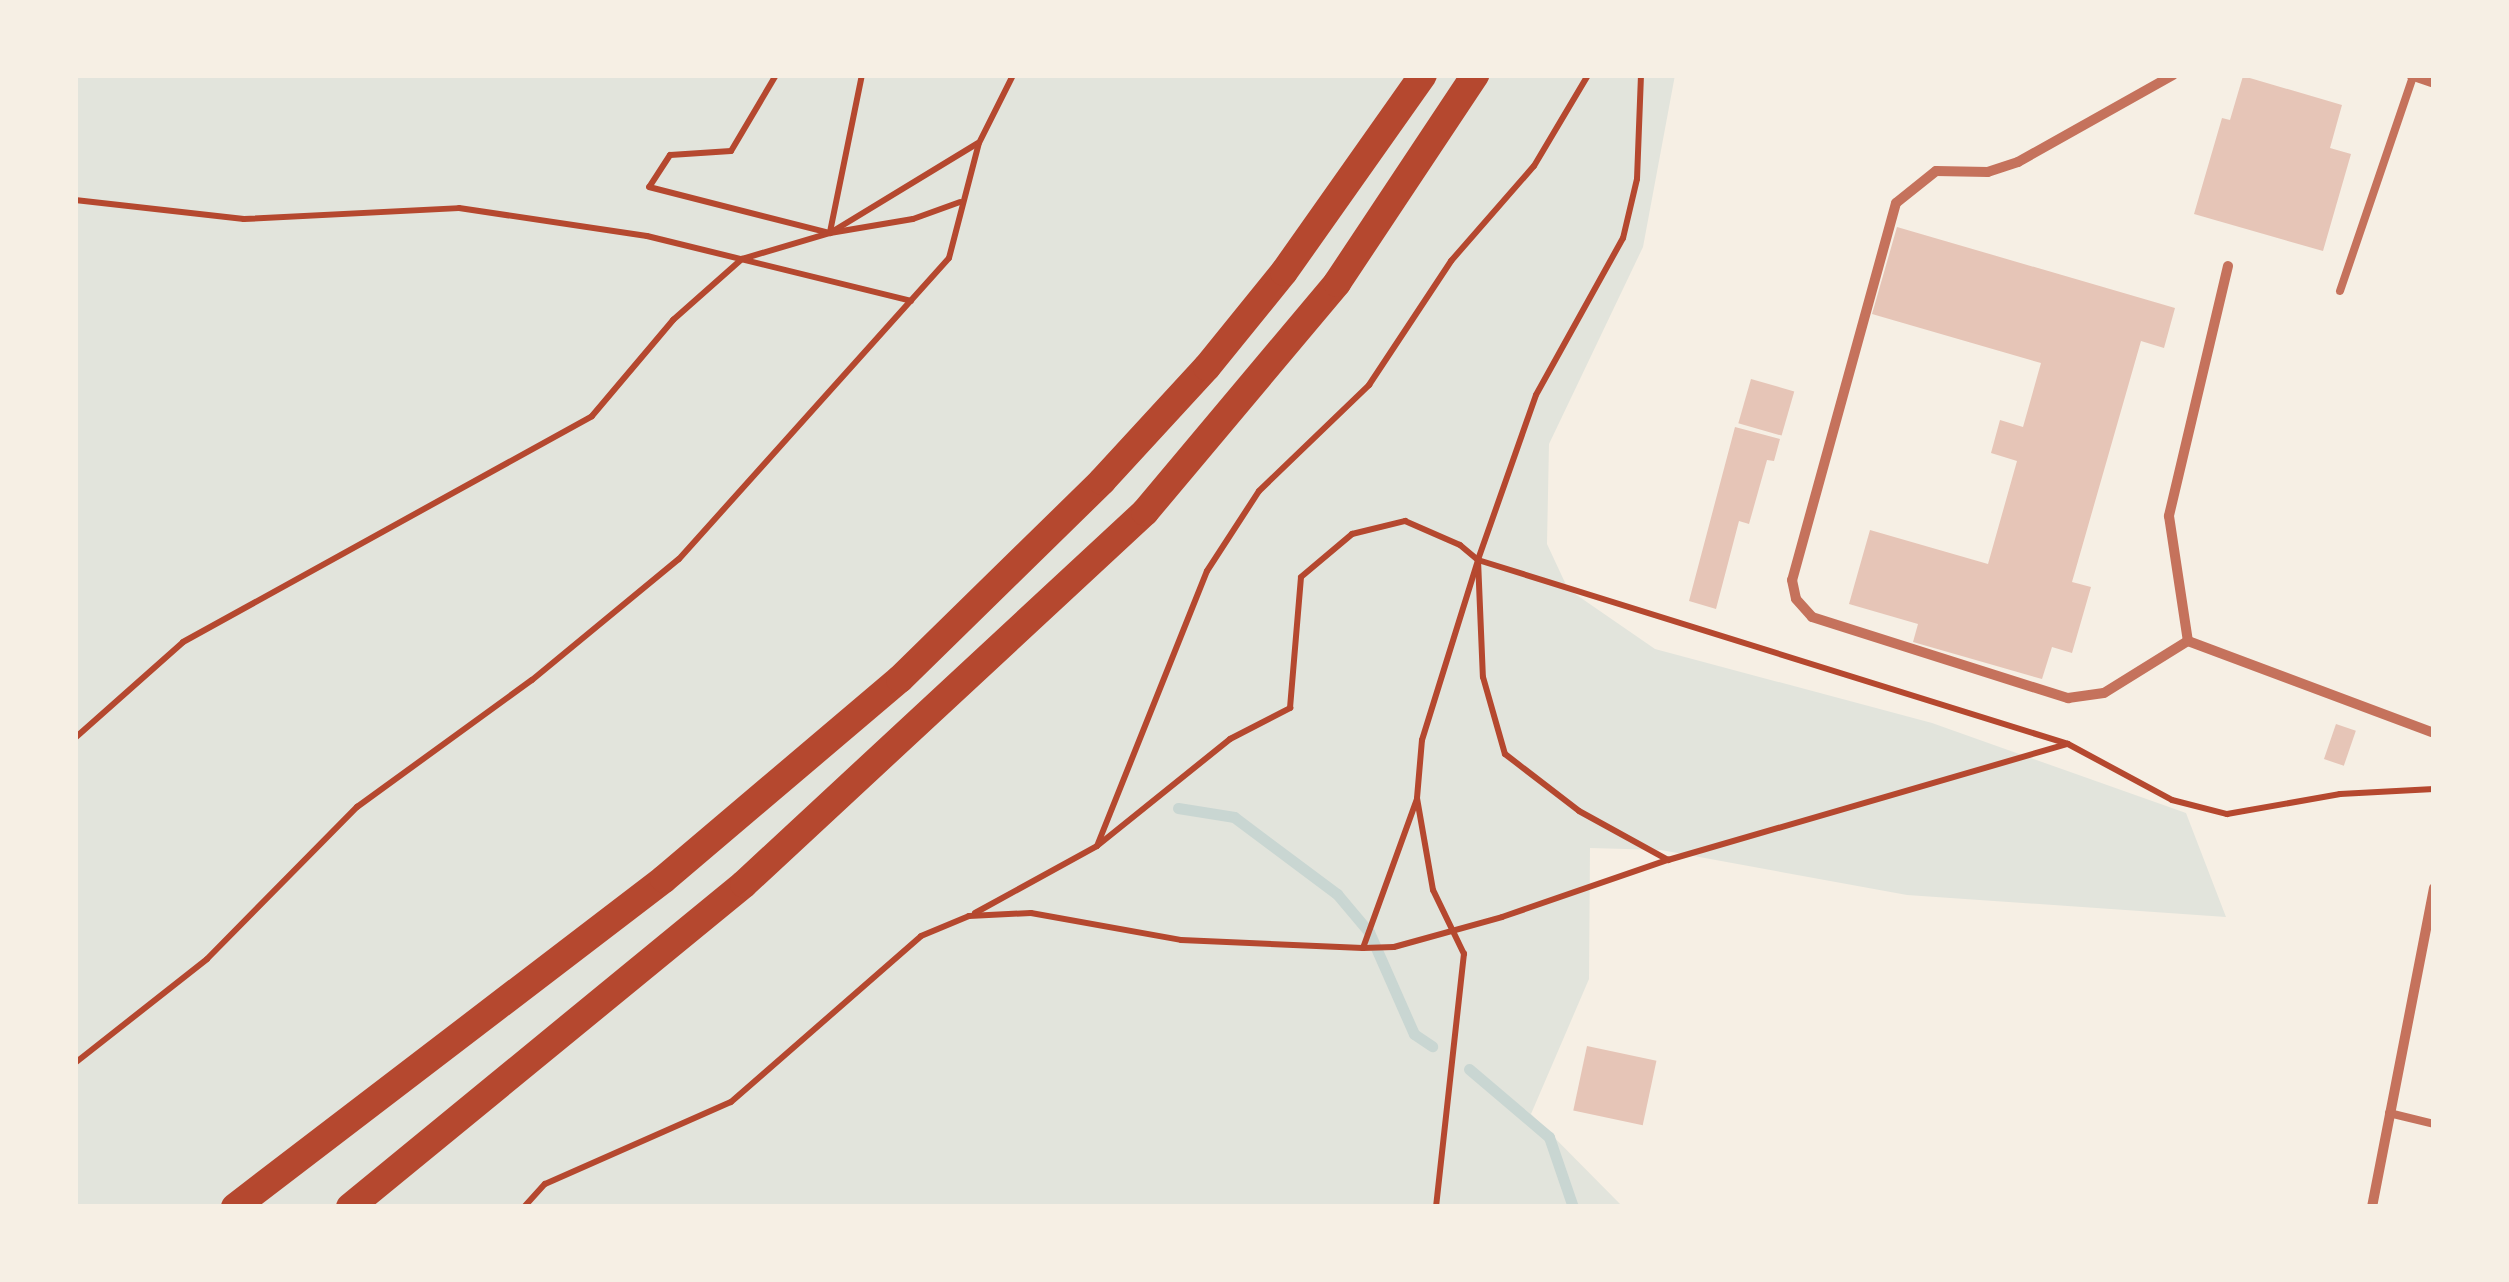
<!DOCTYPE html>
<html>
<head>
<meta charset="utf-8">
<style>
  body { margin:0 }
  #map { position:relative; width:2509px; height:1282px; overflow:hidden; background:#f6efe4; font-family:Rubik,sans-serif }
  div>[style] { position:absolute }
  .green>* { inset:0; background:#e2e4dc }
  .stream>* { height:11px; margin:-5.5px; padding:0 5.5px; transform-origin:5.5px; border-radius:5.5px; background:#c9d6d2 }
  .building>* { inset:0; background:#e6c5b7; transform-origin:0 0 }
  .path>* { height:6px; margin:-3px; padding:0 3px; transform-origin:3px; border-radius:3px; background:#b5482f }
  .service>* { height:8px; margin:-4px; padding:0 4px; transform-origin:4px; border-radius:4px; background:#c5725c }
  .minor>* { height:10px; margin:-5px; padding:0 5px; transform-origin:5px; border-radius:5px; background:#c5725c }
  .trunk>* { height:28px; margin:-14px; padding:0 14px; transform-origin:14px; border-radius:14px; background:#b5482f }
  span { translate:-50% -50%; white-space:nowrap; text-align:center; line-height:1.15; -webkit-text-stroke:9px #f6efe4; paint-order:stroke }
  .frame { position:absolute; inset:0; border:78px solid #f6efe4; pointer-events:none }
</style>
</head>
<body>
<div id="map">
  <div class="green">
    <div style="clip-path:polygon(75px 75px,1675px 75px,1643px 247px,1549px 444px,1547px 544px,1568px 589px,1655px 649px,1932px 723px,2186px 813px,2226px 917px,1907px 895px,1661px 850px,1590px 848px,1589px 979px,1531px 1114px,1623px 1207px,75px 1207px)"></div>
  </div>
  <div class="stream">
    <div style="left:1178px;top:808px;width:57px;rotate:9.1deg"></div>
    <div style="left:1234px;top:817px;width:129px;rotate:36.8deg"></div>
    <div style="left:1337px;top:894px;width:50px;rotate:49.9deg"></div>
    <div style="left:1369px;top:932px;width:111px;rotate:66.2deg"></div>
    <div style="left:1414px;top:1034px;width:22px;rotate:34deg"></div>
    <div style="left:1469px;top:1069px;width:105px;rotate:40.4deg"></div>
    <div style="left:1549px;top:1137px;width:74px;rotate:71.1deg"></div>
  </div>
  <div class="building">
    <div style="clip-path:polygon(2243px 76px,2342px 105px,2330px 148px,2351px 154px,2323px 251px,2194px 214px,2222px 118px,2230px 120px)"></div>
    <div style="clip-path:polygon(1897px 227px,2175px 308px,2164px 348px,2141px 341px,2072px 582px,2091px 587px,2072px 653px,2052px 647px,2042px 679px,1913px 642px,1918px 624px,1849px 604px,1870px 530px,1988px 564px,2017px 461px,1991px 453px,2000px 420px,2023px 427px,2041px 363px,1872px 314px)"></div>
    <div style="left:1751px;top:379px;width:45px;height:46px;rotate:16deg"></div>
    <div style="clip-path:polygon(1735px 427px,1780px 439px,1774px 461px,1767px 460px,1749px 524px,1739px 521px,1716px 609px,1689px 601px)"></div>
    <div style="left:2336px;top:724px;width:21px;height:37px;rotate:19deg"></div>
    <div style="left:1587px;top:1046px;width:71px;height:66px;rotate:12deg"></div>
  </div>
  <div class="path">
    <div style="left:776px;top:75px;width:88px;rotate:120.6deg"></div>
    <div style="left:731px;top:151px;width:61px;rotate:176.2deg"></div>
    <div style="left:670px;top:155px;width:38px;rotate:123deg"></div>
    <div style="left:649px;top:187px;width:187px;rotate:14.3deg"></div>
    <div style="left:830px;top:233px;width:84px;rotate:-9.6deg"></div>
    <div style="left:913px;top:219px;width:50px;rotate:-19.9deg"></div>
    <div style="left:1641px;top:75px;width:104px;rotate:92.2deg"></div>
    <div style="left:1637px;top:179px;width:61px;rotate:103.3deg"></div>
    <div style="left:1623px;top:238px;width:179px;rotate:119deg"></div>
    <div style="left:1536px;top:395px;width:175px;rotate:109.4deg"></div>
    <div style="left:1478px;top:560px;width:117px;rotate:87.6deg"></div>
    <div style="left:1483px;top:677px;width:80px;rotate:74.1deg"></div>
    <div style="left:1505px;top:754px;width:93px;rotate:37.6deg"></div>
    <div style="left:1579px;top:811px;width:102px;rotate:28.8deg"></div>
    <div style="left:75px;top:200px;width:170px;rotate:6.4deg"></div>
    <div style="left:244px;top:219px;width:215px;rotate:-2.9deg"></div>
    <div style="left:459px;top:208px;width:190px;rotate:8.5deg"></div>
    <div style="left:647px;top:236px;width:272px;rotate:13.8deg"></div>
    <div style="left:830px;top:232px;width:160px;rotate:-78.5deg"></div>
    <div style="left:75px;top:738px;width:144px;rotate:-41.6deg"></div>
    <div style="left:183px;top:642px;width:467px;rotate:-28.9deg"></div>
    <div style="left:592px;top:416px;width:126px;rotate:-49.8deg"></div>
    <div style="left:673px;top:320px;width:92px;rotate:-41.5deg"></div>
    <div style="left:742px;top:259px;width:92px;rotate:-16.5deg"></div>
    <div style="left:830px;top:233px;width:173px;rotate:-31.3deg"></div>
    <div style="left:1097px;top:846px;width:296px;rotate:-68.2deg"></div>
    <div style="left:1207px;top:571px;width:95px;rotate:-57deg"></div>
    <div style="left:1259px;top:491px;width:153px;rotate:-43.9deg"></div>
    <div style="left:1369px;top:385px;width:149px;rotate:-56.5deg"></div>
    <div style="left:1451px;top:261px;width:126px;rotate:-48.9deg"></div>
    <div style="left:1534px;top:166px;width:106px;rotate:-59.3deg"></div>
    <div style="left:975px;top:913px;width:139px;rotate:-28.8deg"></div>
    <div style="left:1097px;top:846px;width:171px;rotate:-38.8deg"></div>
    <div style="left:1230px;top:739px;width:68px;rotate:-27.3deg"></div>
    <div style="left:1290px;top:708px;width:131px;rotate:-85.2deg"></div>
    <div style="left:1301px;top:577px;width:67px;rotate:-40.1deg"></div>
    <div style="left:1352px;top:534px;width:55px;rotate:-13.8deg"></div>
    <div style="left:1405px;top:521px;width:60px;rotate:23.6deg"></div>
    <div style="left:1460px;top:545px;width:23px;rotate:40deg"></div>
    <div style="left:1363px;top:948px;width:31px;rotate:-2deg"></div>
    <div style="left:1394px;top:947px;width:112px;rotate:-15.5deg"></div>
    <div style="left:1502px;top:917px;width:176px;rotate:-19deg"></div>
    <div style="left:1668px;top:860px;width:416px;rotate:-16.2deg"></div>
    <div style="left:75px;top:1063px;width:168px;rotate:-38.2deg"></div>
    <div style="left:207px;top:959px;width:214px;rotate:-45.4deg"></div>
    <div style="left:357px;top:807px;width:216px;rotate:-36deg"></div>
    <div style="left:532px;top:680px;width:190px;rotate:-39.5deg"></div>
    <div style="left:679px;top:559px;width:404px;rotate:-48.1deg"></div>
    <div style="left:949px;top:258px;width:119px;rotate:-75.4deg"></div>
    <div style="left:979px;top:143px;width:76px;rotate:-63.4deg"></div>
    <div style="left:524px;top:1207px;width:31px;rotate:-48deg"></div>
    <div style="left:545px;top:1184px;width:203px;rotate:-23.8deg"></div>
    <div style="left:731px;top:1102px;width:252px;rotate:-41.1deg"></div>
    <div style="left:921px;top:936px;width:52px;rotate:-22.6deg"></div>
    <div style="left:969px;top:916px;width:62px;rotate:-2.8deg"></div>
    <div style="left:1031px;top:913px;width:152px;rotate:10.2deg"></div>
    <div style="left:1181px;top:940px;width:182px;rotate:2.5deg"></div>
    <div style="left:1363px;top:948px;width:158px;rotate:-70.1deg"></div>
    <div style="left:1436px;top:1207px;width:255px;rotate:-83.7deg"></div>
    <div style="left:1464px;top:954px;width:71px;rotate:-115.8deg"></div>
    <div style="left:1433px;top:890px;width:93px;rotate:-99.9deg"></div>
    <div style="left:1417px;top:798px;width:58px;rotate:-85.1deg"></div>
    <div style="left:1422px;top:740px;width:189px;rotate:-72.7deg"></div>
    <div style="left:1478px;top:560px;width:618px;rotate:17.32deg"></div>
    <div style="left:2068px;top:744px;width:118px;rotate:28.3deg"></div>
    <div style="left:2172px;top:800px;width:57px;rotate:14.3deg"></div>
    <div style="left:2227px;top:814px;width:115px;rotate:-10deg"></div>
    <div style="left:2340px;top:794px;width:94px;rotate:-3deg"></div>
  </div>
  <div class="service">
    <div style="left:2340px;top:291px;width:227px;rotate:-71.2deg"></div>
    <div style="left:2389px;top:1113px;width:46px;rotate:13.7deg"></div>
  </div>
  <div class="minor">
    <div style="left:2173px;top:75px;width:178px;rotate:150.7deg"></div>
    <div style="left:2018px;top:162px;width:32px;rotate:162deg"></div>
    <div style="left:1988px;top:172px;width:52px;rotate:-178.9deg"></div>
    <div style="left:1936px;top:171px;width:51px;rotate:141.3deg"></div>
    <div style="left:1896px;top:203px;width:391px;rotate:105.4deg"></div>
    <div style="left:1792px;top:580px;width:19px;rotate:78deg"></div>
    <div style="left:1796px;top:599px;width:24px;rotate:48deg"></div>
    <div style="left:1812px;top:617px;width:269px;rotate:17.6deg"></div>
    <div style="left:2068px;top:698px;width:36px;rotate:-8deg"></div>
    <div style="left:2104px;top:693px;width:99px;rotate:-31.8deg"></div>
    <div style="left:2411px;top:75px;width:24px;rotate:19deg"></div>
    <div style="left:2228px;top:266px;width:257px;rotate:103.3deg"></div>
    <div style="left:2169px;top:516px;width:126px;rotate:81.4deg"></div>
    <div style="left:2188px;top:641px;width:263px;rotate:20.5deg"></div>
    <div style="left:2372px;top:1207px;width:325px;rotate:-79deg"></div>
  </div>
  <div class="trunk">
    <div style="left:235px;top:1207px;width:540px;rotate:-37.4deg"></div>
    <div style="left:664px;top:879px;width:309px;rotate:-40.3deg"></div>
    <div style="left:900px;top:679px;width:283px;rotate:-44.4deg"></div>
    <div style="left:1102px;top:481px;width:155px;rotate:-47.4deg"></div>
    <div style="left:1207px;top:367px;width:122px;rotate:-51deg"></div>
    <div style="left:1284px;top:272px;width:241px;rotate:-54.8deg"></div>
    <div style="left:350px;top:1207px;width:509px;rotate:-39.34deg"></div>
    <div style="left:744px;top:884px;width:547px;rotate:-42.85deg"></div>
    <div style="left:1145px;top:512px;width:299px;rotate:-50deg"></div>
    <div style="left:1337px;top:283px;width:250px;rotate:-56.4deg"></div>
  </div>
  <div class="frame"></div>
</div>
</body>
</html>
